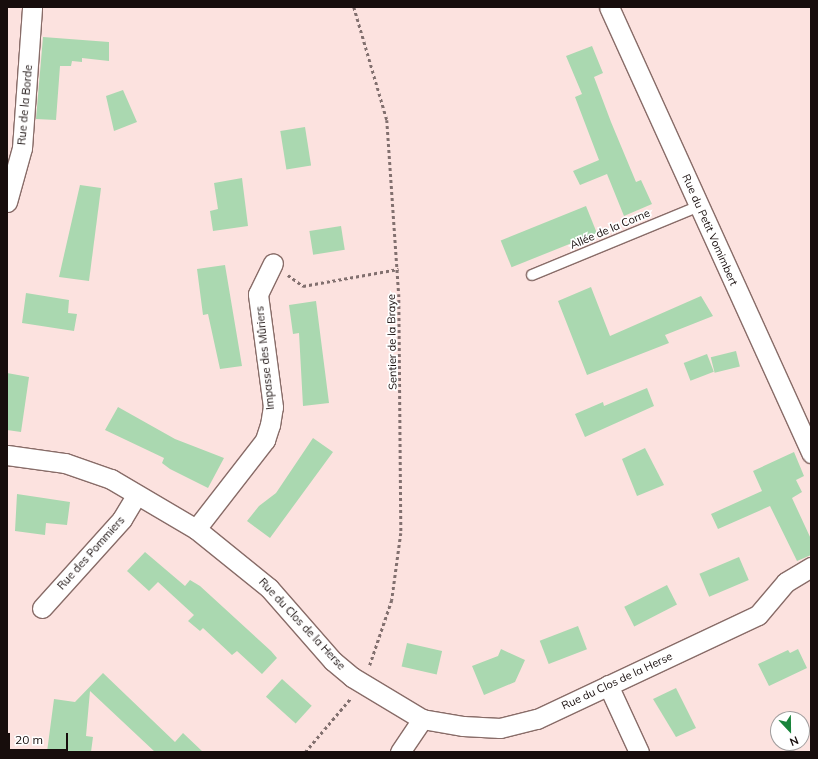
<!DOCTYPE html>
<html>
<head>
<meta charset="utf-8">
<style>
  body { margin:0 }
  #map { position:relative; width:818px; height:759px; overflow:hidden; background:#fce2df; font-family:Mulish,sans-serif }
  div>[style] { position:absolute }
  .building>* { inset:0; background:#aad8b0; transform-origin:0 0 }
  .path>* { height:2.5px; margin-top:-1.25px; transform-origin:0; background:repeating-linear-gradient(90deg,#82706f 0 3px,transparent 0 6px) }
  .roads { filter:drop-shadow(1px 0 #886c68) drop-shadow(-1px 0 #886c68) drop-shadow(0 1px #886c68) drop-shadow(0 -1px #886c68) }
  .lane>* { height:10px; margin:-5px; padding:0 5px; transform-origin:5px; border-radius:5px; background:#fff }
  .street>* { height:19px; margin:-9.5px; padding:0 9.5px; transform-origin:9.5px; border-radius:9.5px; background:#fff }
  span { translate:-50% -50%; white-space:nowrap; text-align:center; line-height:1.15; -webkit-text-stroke:3.5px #fff; paint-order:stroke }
  .street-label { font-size:11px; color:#170d0c }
  .frame { position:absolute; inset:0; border:8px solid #170d0c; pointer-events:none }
  .north { position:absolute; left:770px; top:711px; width:40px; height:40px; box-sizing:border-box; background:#fff; border:1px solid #a29e9e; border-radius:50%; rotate:158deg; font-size:11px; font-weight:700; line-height:16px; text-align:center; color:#170d0c }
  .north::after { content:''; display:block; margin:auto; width:14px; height:18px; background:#18833a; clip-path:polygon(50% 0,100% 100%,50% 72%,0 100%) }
  .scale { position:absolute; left:8px; top:733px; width:60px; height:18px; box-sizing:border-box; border:2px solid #170d0c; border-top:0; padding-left:5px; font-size:12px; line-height:14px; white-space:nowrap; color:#170d0c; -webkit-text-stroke:3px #fff; paint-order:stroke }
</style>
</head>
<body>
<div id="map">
  <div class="building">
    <div style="clip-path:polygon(43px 37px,109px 42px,109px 61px,82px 58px,82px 62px,72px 61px,71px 66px,60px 66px,56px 120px,36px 119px)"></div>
    <div style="clip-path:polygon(592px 46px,603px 73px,594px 77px,611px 122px,636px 182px,641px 180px,652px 204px,624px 216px,607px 174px,580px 185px,573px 171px,599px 160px,575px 97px,582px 94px,566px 56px)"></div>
    <div style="clip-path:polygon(123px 90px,137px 122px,114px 131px,106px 96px)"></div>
    <div style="left:305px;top:127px;width:39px;height:25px;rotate:81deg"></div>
    <div style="clip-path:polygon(242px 178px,248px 226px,213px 231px,210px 211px,218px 209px,214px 183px)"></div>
    <div style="clip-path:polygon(80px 185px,101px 188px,89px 281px,59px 277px)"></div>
    <div style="left:586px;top:206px;width:29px;height:92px;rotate:68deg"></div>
    <div style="left:341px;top:226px;width:24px;height:32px;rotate:81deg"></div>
    <div style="clip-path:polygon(225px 265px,242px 366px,220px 369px,208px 314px,203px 315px,197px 269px)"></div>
    <div style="clip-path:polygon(591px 287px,610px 336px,701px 296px,713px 316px,665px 335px,669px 343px,587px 375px,558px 301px)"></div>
    <div style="clip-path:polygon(26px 293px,69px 300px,68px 313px,77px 314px,74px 331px,22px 323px)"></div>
    <div style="clip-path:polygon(316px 301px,329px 403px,303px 406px,299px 333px,293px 334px,289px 305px)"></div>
    <div style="left:736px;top:351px;width:16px;height:26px;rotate:76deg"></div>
    <div style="left:707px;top:354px;width:19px;height:25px;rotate:69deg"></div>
    <div style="clip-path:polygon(7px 373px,29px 377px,21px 432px,7px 430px)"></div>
    <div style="clip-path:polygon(647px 388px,654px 406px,585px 437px,575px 414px,603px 402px,604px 406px)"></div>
    <div style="clip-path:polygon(118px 407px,175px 439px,224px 458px,208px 488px,170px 469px,162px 463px,164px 458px,105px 430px)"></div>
    <div style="clip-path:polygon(313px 438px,333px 452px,270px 538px,247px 521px,259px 506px,276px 493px)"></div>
    <div style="clip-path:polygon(645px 448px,664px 485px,637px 496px,622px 459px)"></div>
    <div style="clip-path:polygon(794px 452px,804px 476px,796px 480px,802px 492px,792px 498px,811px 539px,811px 555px,797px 561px,770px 506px,718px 529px,711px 514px,762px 491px,753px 471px)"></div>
    <div style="clip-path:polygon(17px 494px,70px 502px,67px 525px,46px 523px,45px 535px,15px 531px)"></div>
    <div style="clip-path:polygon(145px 552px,185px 586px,190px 580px,200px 586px,271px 651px,277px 658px,262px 674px,237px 651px,232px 655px,203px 628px,200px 631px,188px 621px,194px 615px,158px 582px,149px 591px,127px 571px)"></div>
    <div style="left:739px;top:557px;width:25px;height:43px;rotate:67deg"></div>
    <div style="left:667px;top:585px;width:22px;height:48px;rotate:63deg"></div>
    <div style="left:578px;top:626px;width:25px;height:41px;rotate:69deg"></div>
    <div style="left:407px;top:643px;width:36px;height:24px;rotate:13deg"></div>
    <div style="clip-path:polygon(501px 649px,525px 660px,515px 682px,484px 695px,472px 666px,498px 656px)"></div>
    <div style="clip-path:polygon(798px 649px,807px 668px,769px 686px,758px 664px,788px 650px,790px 653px)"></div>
    <div style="clip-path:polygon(103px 673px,175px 742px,183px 733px,203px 752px,155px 752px,90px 691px,86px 736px,93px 737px,91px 752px,47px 752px,54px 699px,75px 702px)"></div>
    <div style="left:282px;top:679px;width:40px;height:24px;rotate:42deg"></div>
    <div style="clip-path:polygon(676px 688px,696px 728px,676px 737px,653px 699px)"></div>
  </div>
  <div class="path">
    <div style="left:354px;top:7px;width:118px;rotate:73.7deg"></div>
    <div style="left:387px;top:120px;width:174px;rotate:86.1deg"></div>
    <div style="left:399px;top:294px;width:239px;rotate:89.5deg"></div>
    <div style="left:401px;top:533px;width:68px;rotate:97.7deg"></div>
    <div style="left:392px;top:600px;width:69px;rotate:108.7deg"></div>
    <div style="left:288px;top:275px;width:19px;rotate:36deg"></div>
    <div style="left:303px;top:286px;width:97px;rotate:-10.1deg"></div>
    <div style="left:305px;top:752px;width:71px;rotate:-49.6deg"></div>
  </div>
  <div class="roads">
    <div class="lane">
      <div style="left:532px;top:275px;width:181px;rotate:-22.4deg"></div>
    </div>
    <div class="street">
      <div style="left:609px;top:7px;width:490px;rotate:65.6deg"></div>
      <div style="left:7px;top:202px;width:56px;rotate:-74.5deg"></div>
      <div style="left:22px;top:148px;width:141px;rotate:-85.9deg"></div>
      <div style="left:7px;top:455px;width:59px;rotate:7.9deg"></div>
      <div style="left:65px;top:463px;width:49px;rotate:19.2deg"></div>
      <div style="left:111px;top:479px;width:99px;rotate:30.5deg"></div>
      <div style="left:196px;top:529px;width:94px;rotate:38.9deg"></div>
      <div style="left:269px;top:588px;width:97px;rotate:48.8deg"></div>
      <div style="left:333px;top:661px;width:25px;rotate:40deg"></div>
      <div style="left:352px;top:677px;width:82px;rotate:31deg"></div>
      <div style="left:422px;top:719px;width:42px;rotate:9.7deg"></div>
      <div style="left:463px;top:726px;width:37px;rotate:3deg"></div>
      <div style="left:500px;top:728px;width:38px;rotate:-14deg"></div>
      <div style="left:537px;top:719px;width:244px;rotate:-25.2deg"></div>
      <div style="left:758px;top:615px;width:43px;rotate:-49.7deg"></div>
      <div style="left:786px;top:582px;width:29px;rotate:-31deg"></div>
      <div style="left:196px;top:529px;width:113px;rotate:-52.2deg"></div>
      <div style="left:265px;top:440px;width:16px;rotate:-72deg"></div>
      <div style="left:270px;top:425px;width:18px;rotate:-81deg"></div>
      <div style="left:273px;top:407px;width:114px;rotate:-97.6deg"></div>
      <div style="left:258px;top:294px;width:34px;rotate:-64deg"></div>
      <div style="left:42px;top:608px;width:120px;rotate:-48deg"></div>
      <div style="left:122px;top:519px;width:27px;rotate:-59deg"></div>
      <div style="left:608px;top:685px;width:74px;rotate:65.2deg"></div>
      <div style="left:400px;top:752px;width:40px;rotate:-56deg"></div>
    </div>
  </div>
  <div class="street-label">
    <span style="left:25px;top:105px;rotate:-85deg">Rue de la Borde</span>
    <span style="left:610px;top:229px;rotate:-23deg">Allée de la Corne</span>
    <span style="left:710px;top:230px;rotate:66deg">Rue du Petit Vomimbert</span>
    <span style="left:392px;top:342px;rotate:-91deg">Sentier de la Braye</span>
    <span style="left:265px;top:358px;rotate:-96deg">Impasse des Mûriers</span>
    <span style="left:91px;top:553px;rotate:-48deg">Rue des Pommiers</span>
    <span style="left:302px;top:624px;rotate:47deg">Rue du Clos de la Herse</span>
    <span style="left:617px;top:681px;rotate:-25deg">Rue du Clos de la Herse</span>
  </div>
  <div class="frame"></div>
  <div class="north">N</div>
  <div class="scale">20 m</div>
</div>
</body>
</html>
